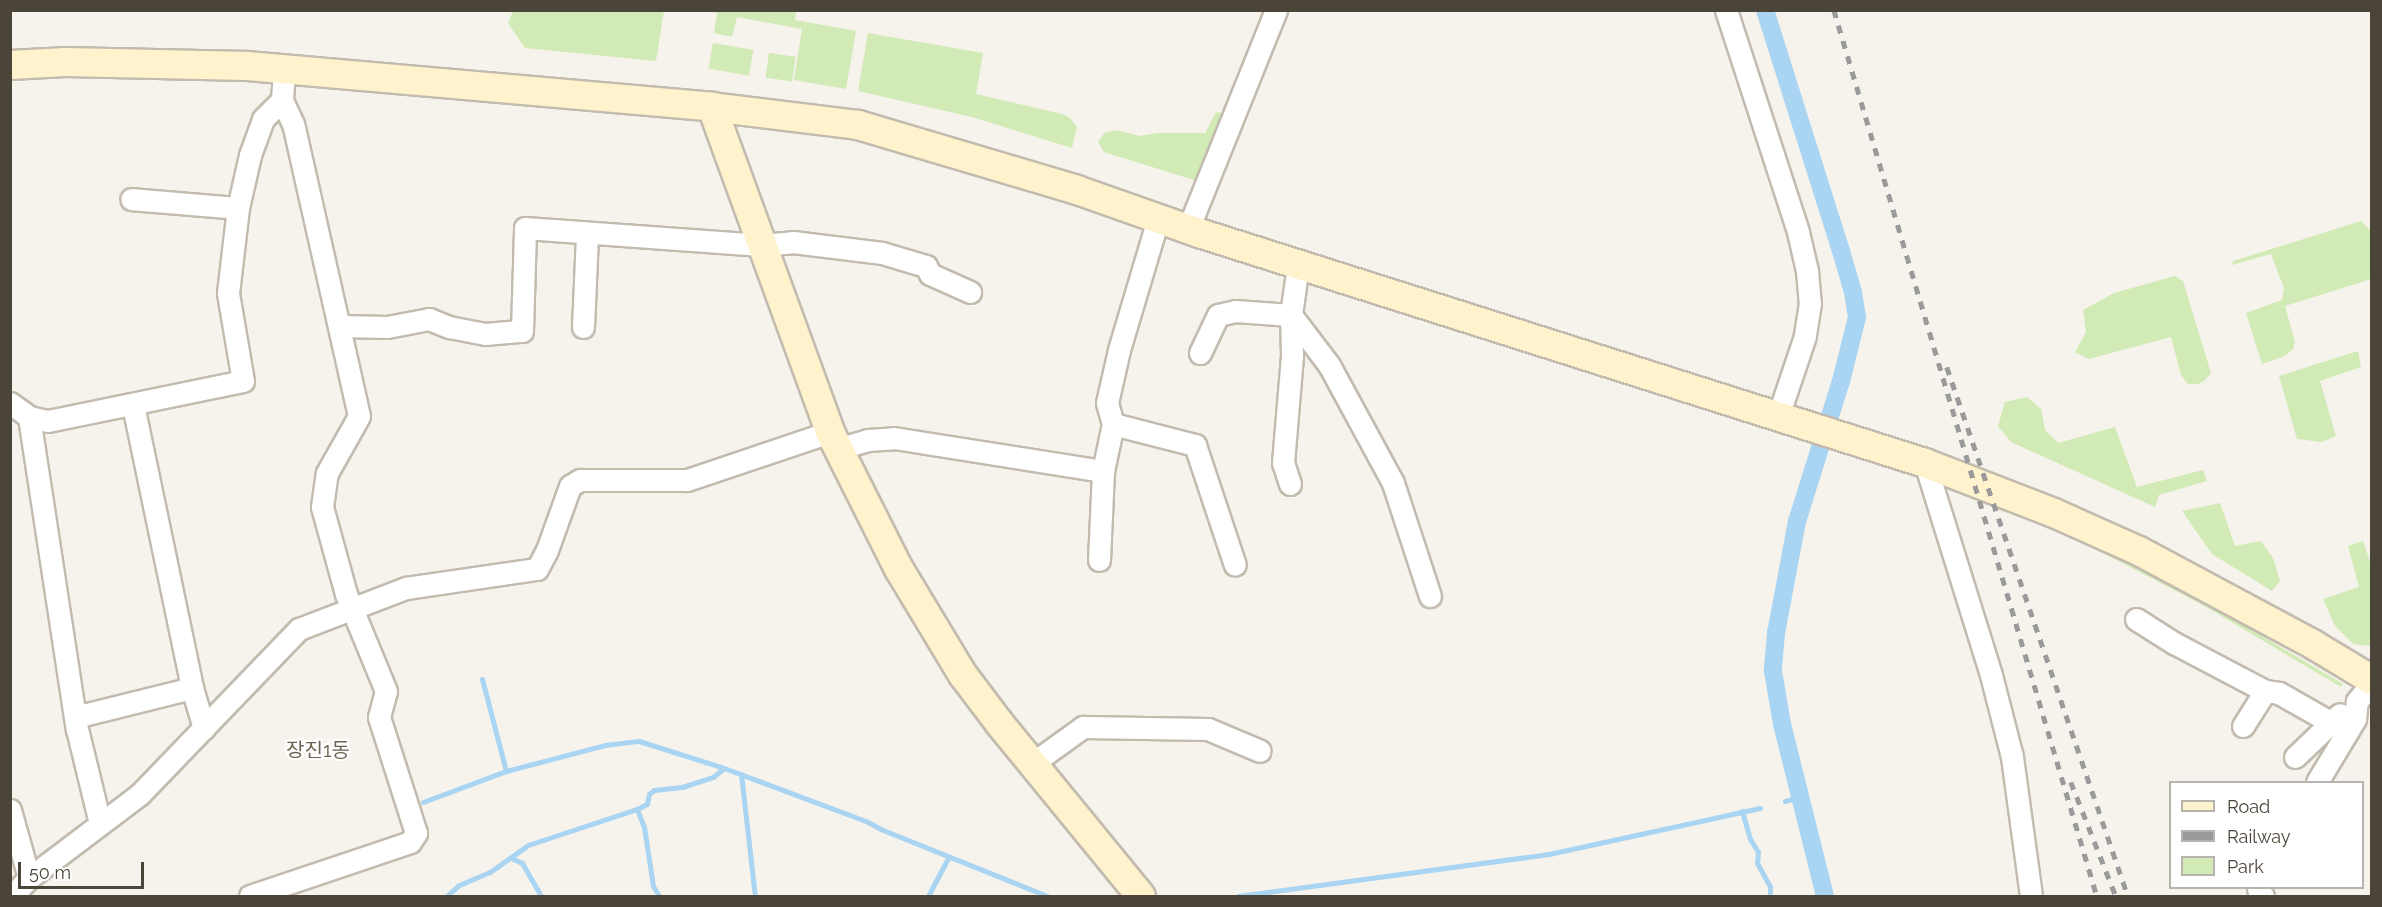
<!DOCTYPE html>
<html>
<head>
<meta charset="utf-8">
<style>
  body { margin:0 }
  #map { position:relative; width:2382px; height:907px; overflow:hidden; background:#f6f3ec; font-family:Raleway,"Noto Sans KR",sans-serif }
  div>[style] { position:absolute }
  .green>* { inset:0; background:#d2eab5; transform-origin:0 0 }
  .stream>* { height:5px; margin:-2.5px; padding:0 2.5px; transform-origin:2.5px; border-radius:2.5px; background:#a9d4f2 }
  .canal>* { height:18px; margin:-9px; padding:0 9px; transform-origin:9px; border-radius:9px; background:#a9d4f2 }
  .roads { filter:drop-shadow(2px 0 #c2bbae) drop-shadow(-2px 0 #c2bbae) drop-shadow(0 2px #c2bbae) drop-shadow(0 -2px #c2bbae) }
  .street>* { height:21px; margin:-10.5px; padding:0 10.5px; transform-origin:10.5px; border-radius:10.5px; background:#fff }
  .secondary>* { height:28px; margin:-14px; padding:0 14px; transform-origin:14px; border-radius:14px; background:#fff3cd }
  .rail>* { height:4.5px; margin-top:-2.25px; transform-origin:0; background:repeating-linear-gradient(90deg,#9a9a9a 0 8px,transparent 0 16px) }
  span { translate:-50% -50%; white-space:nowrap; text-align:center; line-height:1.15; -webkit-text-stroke:4.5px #fff; paint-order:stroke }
  .quarter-label { font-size:20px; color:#6e6250 }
  .frame { position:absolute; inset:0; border:12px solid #4b4439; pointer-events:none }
  .legend { position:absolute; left:2169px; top:781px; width:195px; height:108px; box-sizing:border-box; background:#fff; border:2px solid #b7b4b0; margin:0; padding:8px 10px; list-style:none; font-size:18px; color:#4b4439 }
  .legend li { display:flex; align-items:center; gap:12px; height:30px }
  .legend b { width:30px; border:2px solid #b7b4b0 }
  .scale { position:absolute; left:18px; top:862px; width:126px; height:27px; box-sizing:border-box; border:3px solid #4b4439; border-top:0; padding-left:8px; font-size:18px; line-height:21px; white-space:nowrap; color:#4b4439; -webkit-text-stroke:4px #fff; paint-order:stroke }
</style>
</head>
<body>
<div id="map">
  <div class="green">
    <div style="clip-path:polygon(513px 11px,664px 11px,656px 61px,525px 48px,508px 23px)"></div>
    <div style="clip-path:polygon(705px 11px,796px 11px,795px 20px,856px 31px,846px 89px,794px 80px,802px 29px,737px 17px,732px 37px,714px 33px,717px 13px)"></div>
    <div style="clip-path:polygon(868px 33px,983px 53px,976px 94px,1062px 114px,1070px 118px,1077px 127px,1072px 148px,972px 117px,858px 91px)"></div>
    <div style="left:713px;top:43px;width:41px;height:26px;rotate:10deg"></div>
    <div style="left:769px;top:53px;width:27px;height:25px;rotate:8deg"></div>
    <div style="clip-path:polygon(1216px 112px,1227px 114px,1197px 181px,1104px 152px,1098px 142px,1104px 133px,1117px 130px,1140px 136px,1157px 133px,1205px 133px)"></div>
    <div style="clip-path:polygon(2361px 221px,2371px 231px,2371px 279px,2285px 306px,2295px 342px,2293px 349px,2285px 356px,2262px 364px,2246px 313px,2282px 300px,2284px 288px,2271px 254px,2232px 265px,2233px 261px)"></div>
    <div style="clip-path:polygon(2175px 276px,2183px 281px,2211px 373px,2204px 381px,2198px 384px,2188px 384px,2181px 375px,2171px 337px,2089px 359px,2075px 352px,2086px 332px,2083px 310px,2114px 293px)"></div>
    <div style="clip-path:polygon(2358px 351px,2361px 367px,2320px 381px,2336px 436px,2322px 442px,2297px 439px,2279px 376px)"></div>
    <div style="clip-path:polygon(2027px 397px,2041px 409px,2045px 430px,2058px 443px,2115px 427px,2137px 487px,2203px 470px,2207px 481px,2159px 495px,2155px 507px,2011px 442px,1998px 426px,2005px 402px)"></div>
    <div style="clip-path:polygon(2220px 503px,2235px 546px,2261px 541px,2273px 558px,2280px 581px,2272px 591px,2212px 554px,2182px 511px)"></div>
    <div style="clip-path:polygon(2064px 533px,2203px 601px,2343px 684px,2341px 687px,2201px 604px)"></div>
    <div style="clip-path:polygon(2363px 541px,2371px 565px,2371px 646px,2353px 644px,2335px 626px,2323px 599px,2359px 587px,2348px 546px)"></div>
  </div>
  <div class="stream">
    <div style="left:482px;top:679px;width:95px;rotate:75.4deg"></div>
    <div style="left:741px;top:774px;width:123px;rotate:83.5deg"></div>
    <div style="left:1785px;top:801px;width:16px;rotate:-15deg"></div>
    <div style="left:423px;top:802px;width:89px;rotate:-20.5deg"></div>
    <div style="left:506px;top:771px;width:102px;rotate:-14.7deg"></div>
    <div style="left:605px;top:745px;width:34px;rotate:-7deg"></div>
    <div style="left:639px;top:741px;width:89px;rotate:17.6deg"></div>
    <div style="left:724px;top:768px;width:152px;rotate:20.5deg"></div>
    <div style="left:866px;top:821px;width:19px;rotate:28deg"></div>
    <div style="left:883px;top:830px;width:177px;rotate:21.9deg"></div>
    <div style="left:637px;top:809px;width:19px;rotate:69deg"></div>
    <div style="left:644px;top:827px;width:60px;rotate:81.3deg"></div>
    <div style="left:653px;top:886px;width:12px;rotate:59deg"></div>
    <div style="left:1742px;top:811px;width:29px;rotate:74deg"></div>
    <div style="left:1750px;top:839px;width:15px;rotate:58deg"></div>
    <div style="left:1758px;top:852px;width:11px;rotate:95deg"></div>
    <div style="left:1757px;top:863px;width:26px;rotate:61deg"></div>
    <div style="left:1770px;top:886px;width:10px;rotate:90deg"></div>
    <div style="left:511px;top:858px;width:12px;rotate:24deg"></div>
    <div style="left:522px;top:863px;width:38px;rotate:60deg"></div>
    <div style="left:447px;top:896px;width:16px;rotate:-43deg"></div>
    <div style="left:459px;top:885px;width:34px;rotate:-23deg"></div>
    <div style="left:490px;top:872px;width:47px;rotate:-35.4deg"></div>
    <div style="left:528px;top:845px;width:115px;rotate:-18.3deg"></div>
    <div style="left:637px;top:809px;width:11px;rotate:-27deg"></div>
    <div style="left:647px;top:804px;width:10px;rotate:-79deg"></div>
    <div style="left:649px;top:794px;width:6px;rotate:-39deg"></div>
    <div style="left:654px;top:790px;width:28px;rotate:-6deg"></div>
    <div style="left:682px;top:787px;width:33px;rotate:-18deg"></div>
    <div style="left:713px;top:777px;width:14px;rotate:-39deg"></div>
    <div style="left:928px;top:896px;width:43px;rotate:-62.2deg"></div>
    <div style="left:1238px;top:896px;width:314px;rotate:-7.7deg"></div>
    <div style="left:1549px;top:854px;width:216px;rotate:-12.3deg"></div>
  </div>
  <div class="canal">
    <div style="left:1765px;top:10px;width:253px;rotate:72.5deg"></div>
    <div style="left:1841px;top:251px;width:43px;rotate:73.7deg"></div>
    <div style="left:1853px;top:292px;width:25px;rotate:81deg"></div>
    <div style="left:1857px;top:317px;width:66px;rotate:104deg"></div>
    <div style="left:1841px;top:381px;width:147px;rotate:107.4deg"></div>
    <div style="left:1797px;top:521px;width:114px;rotate:100.6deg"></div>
    <div style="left:1776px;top:633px;width:38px;rotate:95deg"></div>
    <div style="left:1773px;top:671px;width:54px;rotate:80.4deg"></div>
    <div style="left:1782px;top:724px;width:177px;rotate:76deg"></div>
  </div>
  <div class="roads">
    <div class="street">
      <div style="left:1726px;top:10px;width:233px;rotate:72deg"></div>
      <div style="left:1798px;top:232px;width:40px;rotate:77deg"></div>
      <div style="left:1807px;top:271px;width:32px;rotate:85deg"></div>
      <div style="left:1810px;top:303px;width:33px;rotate:99deg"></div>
      <div style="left:1805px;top:336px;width:84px;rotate:108.6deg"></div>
      <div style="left:238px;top:208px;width:54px;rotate:-77.2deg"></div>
      <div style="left:250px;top:155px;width:38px;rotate:-70deg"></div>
      <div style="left:263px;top:119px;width:27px;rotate:-45deg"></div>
      <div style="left:1158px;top:219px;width:137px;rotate:106.6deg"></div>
      <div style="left:1119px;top:350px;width:54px;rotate:102.8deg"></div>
      <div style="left:1107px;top:403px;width:22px;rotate:74deg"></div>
      <div style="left:1113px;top:424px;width:85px;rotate:14.4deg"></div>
      <div style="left:1195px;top:445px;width:126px;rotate:71.6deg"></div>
      <div style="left:1188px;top:229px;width:236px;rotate:-68.1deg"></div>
      <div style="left:340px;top:326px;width:47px;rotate:1.2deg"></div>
      <div style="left:387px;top:327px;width:43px;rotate:-10.8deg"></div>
      <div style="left:429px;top:319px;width:22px;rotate:22deg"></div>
      <div style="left:449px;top:327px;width:37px;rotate:11deg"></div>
      <div style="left:485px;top:334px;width:37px;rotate:-5deg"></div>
      <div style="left:522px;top:331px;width:103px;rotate:-88.3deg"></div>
      <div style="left:525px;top:228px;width:237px;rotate:4.1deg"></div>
      <div style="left:761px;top:245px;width:32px;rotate:-5deg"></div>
      <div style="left:793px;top:242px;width:90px;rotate:7deg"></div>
      <div style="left:882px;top:253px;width:46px;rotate:16.5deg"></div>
      <div style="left:926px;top:266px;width:9px;rotate:63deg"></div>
      <div style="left:930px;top:274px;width:44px;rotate:24.2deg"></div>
      <div style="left:583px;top:327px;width:92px;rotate:-87.5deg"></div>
      <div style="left:1200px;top:353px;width:42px;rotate:-64.7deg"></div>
      <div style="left:1218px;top:315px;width:17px;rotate:-13deg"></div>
      <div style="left:1235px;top:311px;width:56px;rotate:4.1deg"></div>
      <div style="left:1291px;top:315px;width:63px;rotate:52.8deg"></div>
      <div style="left:1329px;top:365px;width:134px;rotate:61.5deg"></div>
      <div style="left:1393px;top:483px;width:119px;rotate:71.9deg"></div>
      <div style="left:10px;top:403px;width:24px;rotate:36deg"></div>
      <div style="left:29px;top:417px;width:19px;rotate:12deg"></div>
      <div style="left:48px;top:421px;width:199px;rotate:-11.6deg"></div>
      <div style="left:243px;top:381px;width:89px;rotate:-99.7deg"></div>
      <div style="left:228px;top:293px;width:86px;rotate:-83.3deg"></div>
      <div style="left:238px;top:208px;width:107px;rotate:-175.2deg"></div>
      <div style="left:133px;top:405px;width:289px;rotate:78.2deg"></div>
      <div style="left:192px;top:688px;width:42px;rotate:73.3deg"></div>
      <div style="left:29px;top:417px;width:316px;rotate:81.3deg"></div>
      <div style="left:77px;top:729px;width:97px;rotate:76.3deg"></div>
      <div style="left:837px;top:449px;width:32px;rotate:-16deg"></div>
      <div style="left:868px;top:440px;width:26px;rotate:-4deg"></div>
      <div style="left:894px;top:438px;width:212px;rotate:9deg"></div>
      <div style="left:1925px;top:463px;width:222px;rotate:72.7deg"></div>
      <div style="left:1991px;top:675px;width:85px;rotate:75.6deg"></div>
      <div style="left:2012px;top:757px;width:140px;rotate:82.2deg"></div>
      <div style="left:1290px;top:484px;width:22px;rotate:-108deg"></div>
      <div style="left:1283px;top:463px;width:108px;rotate:-85.2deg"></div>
      <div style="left:1292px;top:355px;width:40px;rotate:-91.4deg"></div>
      <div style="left:1291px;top:315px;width:50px;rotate:-82deg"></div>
      <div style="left:1099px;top:560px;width:89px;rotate:-87.4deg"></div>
      <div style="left:1103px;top:471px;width:48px;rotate:-78deg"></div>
      <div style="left:2136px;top:619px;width:45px;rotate:32.3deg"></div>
      <div style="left:2174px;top:643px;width:103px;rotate:27.8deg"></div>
      <div style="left:75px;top:717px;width:121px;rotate:-13.9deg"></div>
      <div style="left:2243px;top:726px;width:41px;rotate:-57.8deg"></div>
      <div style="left:2265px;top:691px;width:14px;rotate:8deg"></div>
      <div style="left:2279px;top:693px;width:59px;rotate:29.6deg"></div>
      <div style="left:2295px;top:757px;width:62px;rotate:-43.7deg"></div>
      <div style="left:1033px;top:763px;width:62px;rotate:-35.8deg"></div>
      <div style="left:1083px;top:727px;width:125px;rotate:0.9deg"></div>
      <div style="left:1208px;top:729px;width:56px;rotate:22.9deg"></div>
      <div style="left:2317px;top:782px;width:74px;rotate:-58.9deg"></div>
      <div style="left:2355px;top:719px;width:18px;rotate:-84deg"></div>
      <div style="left:2357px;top:701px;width:23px;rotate:-50deg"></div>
      <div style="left:10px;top:810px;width:71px;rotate:74.4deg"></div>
      <div style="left:2258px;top:888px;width:5px;rotate:79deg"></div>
      <div style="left:2259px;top:893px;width:5px;rotate:37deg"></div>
      <div style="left:12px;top:896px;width:25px;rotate:-47deg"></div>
      <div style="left:29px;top:878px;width:139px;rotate:-37.1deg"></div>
      <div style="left:140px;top:794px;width:229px;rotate:-46.1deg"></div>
      <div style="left:299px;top:629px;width:115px;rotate:-21deg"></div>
      <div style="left:406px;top:588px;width:132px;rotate:-8.3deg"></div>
      <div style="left:537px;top:569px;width:21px;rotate:-62deg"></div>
      <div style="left:547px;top:550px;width:68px;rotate:-70.2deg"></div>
      <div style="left:570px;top:486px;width:12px;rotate:-31deg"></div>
      <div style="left:580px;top:480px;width:107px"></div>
      <div style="left:687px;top:480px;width:151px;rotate:-18.6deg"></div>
      <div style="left:250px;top:896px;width:169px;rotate:-18.6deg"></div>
      <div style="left:410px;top:842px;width:11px;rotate:-56deg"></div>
      <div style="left:416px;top:833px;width:122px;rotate:-107.7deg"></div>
      <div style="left:379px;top:717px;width:27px;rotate:-75deg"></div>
      <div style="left:386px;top:691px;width:105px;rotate:-112.4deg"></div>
      <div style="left:346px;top:594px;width:90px;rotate:-105.4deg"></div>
      <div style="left:322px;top:507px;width:34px;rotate:-82deg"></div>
      <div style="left:327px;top:473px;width:65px;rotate:-60.7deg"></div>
      <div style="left:359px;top:416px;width:299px;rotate:-102.7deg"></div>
      <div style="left:293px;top:124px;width:26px;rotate:-115deg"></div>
      <div style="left:282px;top:100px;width:31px;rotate:-86deg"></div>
    </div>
    <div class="secondary">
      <div style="left:10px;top:65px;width:56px;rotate:-3.1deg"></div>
      <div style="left:66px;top:62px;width:181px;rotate:1.3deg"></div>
      <div style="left:247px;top:66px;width:467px;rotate:5deg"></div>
      <div style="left:712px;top:107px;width:147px;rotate:7deg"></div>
      <div style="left:858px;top:125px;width:228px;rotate:16.5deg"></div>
      <div style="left:1077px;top:190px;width:129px;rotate:19.4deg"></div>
      <div style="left:1199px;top:233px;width:762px;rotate:17.58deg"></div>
      <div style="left:1925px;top:463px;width:138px;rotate:21.2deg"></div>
      <div style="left:2054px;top:513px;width:93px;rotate:24.1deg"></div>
      <div style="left:2139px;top:551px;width:199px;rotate:28.2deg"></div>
      <div style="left:2314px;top:645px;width:68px;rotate:31.1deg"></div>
      <div style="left:712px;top:107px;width:346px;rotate:70deg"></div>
      <div style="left:830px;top:432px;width:153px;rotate:63.3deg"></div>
      <div style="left:899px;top:569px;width:124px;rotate:58.9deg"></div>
      <div style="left:963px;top:675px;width:61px;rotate:52.9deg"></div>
      <div style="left:1000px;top:724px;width:222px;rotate:50.7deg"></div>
    </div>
  </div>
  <div class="rail">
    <div style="left:1834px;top:10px;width:924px;rotate:73.47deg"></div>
    <div style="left:1947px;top:367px;width:559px;rotate:71.11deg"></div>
    <div style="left:2071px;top:782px;width:123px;rotate:68.5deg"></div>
  </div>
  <div class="quarter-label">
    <span style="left:318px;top:750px">장진1동</span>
  </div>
  <div class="frame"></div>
  <ul class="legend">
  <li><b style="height:8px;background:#fff3cd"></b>Road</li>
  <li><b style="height:8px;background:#9a9a9a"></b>Railway</li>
  <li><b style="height:16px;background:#d2eab5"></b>Park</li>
  </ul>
  <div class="scale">50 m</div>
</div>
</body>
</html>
